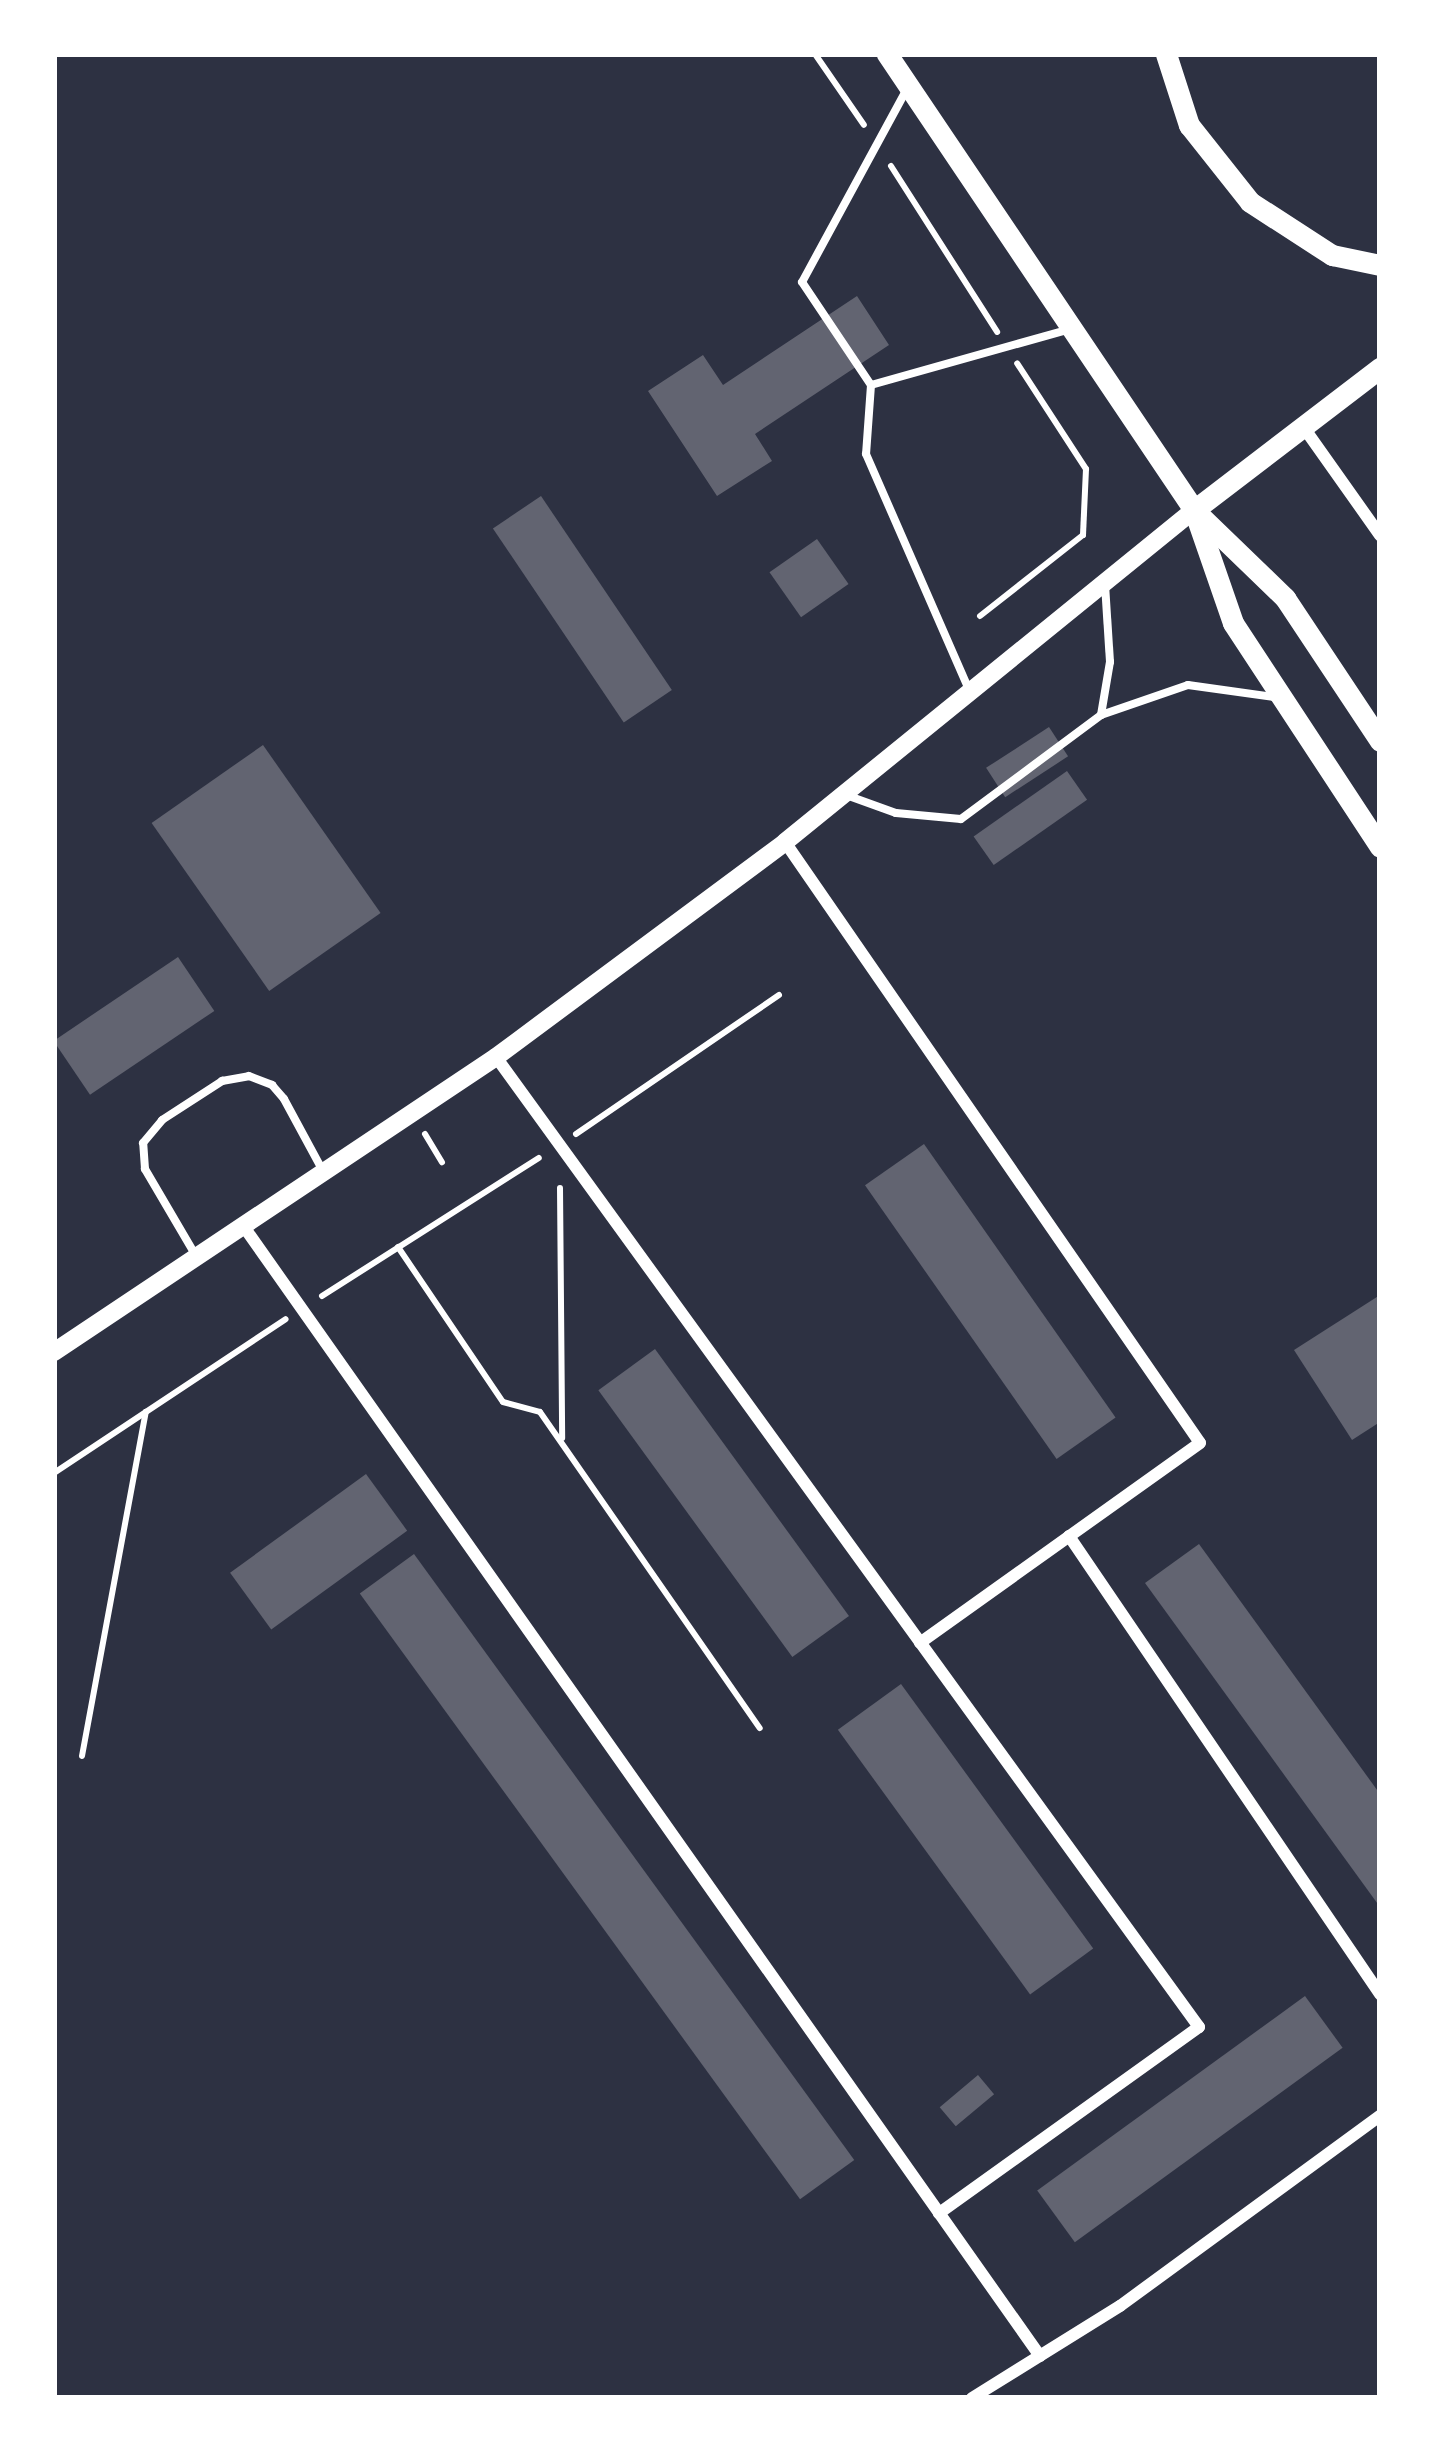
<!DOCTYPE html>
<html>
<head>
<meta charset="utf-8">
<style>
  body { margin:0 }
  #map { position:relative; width:1434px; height:2452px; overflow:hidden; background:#2d3142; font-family:"Times New Roman",serif }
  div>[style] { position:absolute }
  .building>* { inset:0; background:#626471; transform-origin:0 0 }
  .path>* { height:6px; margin:-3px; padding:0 3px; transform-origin:3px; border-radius:3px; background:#fff }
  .service>* { height:8px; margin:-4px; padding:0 4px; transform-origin:4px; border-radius:4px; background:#fff }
  .minor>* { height:12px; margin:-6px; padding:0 6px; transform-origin:6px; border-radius:6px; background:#fff }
  .tertiary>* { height:18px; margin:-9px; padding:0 9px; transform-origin:9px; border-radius:9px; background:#fff }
  .secondary>* { height:21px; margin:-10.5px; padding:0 10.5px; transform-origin:10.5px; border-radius:10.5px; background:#fff }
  span { translate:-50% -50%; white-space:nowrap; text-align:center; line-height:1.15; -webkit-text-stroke:12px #fff; paint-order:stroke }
  .frame { position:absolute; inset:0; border:57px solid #fff; pointer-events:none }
</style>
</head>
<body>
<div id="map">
  <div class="building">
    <div style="clip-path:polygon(857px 296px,889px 345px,755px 434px,772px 461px,717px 496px,648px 391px,703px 355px,723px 385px)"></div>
    <div style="left:541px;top:496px;width:234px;height:58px;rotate:56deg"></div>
    <div style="left:817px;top:539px;width:55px;height:58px;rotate:55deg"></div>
    <div style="left:1049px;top:727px;width:35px;height:75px;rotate:57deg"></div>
    <div style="left:263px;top:745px;width:205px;height:136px;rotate:55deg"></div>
    <div style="left:1067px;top:771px;width:35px;height:114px;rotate:55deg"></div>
    <div style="left:178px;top:957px;width:65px;height:150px;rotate:56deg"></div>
    <div style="left:924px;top:1144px;width:334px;height:72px;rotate:55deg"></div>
    <div style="clip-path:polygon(1380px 1295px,1380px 1422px,1352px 1440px,1294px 1350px)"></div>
    <div style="left:655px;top:1349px;width:330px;height:70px;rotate:54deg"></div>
    <div style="left:366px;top:1474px;width:70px;height:168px;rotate:54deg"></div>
    <div style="clip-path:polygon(1199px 1544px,1380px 1794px,1380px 1907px,1145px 1583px)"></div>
    <div style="left:414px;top:1554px;width:749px;height:67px;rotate:54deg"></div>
    <div style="left:901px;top:1684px;width:327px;height:78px;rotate:54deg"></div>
    <div style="left:1305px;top:1996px;width:64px;height:331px;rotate:54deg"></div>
    <div style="left:978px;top:2075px;width:25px;height:50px;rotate:50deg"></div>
  </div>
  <div class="path">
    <div style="left:815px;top:54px;width:86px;rotate:55.4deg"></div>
    <div style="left:891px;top:166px;width:197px;rotate:57.4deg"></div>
    <div style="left:980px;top:616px;width:131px;rotate:-38.2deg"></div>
    <div style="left:1083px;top:535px;width:66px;rotate:-87.4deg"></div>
    <div style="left:1086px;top:469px;width:126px;rotate:-123.1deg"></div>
    <div style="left:425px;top:1134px;width:33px;rotate:59deg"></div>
    <div style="left:576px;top:1134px;width:246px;rotate:-34.4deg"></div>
    <div style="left:560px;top:1188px;width:250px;rotate:89.5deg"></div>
    <div style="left:398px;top:1247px;width:187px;rotate:55.9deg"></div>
    <div style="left:503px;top:1402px;width:38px;rotate:15deg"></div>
    <div style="left:540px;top:1412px;width:385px;rotate:55.2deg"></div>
    <div style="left:322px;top:1296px;width:257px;rotate:-32.5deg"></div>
    <div style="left:54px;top:1473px;width:278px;rotate:-33.6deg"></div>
    <div style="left:82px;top:1756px;width:350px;rotate:-79.5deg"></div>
  </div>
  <div class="service">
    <div style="left:908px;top:87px;width:222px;rotate:118.5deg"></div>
    <div style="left:802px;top:282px;width:124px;rotate:56.2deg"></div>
    <div style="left:871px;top:385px;width:204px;rotate:-15.7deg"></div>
    <div style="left:871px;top:385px;width:69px;rotate:94.1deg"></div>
    <div style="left:866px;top:454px;width:260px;rotate:66.4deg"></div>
    <div style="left:1101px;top:715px;width:54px;rotate:-80.4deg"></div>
    <div style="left:1110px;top:662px;width:77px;rotate:-93.7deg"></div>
    <div style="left:846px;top:795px;width:53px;rotate:19.8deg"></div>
    <div style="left:896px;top:813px;width:65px;rotate:5.3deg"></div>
    <div style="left:961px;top:819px;width:174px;rotate:-36.6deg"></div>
    <div style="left:1101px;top:715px;width:92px;rotate:-19deg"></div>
    <div style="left:1188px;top:685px;width:86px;rotate:8deg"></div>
    <div style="left:196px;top:1256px;width:101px;rotate:-120.4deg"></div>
    <div style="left:145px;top:1169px;width:26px;rotate:-94deg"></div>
    <div style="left:143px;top:1143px;width:30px;rotate:-50deg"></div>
    <div style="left:162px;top:1120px;width:72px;rotate:-33deg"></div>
    <div style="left:222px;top:1081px;width:27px;rotate:-10deg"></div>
    <div style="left:249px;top:1076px;width:25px;rotate:21deg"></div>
    <div style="left:272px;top:1085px;width:18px;rotate:49deg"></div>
    <div style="left:284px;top:1099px;width:82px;rotate:61.6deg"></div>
  </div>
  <div class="minor">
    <div style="left:1302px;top:425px;width:135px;rotate:54.7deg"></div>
    <div style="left:785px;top:842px;width:730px;rotate:55.37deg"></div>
    <div style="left:1200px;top:1443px;width:344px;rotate:144.5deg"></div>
    <div style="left:496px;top:1057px;width:1198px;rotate:54.07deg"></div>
    <div style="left:1199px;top:2027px;width:320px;rotate:144.4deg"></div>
    <div style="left:242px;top:1224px;width:1385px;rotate:54.82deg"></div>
    <div style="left:1069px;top:1536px;width:554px;rotate:55.82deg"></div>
    <div style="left:972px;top:2398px;width:174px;rotate:-31.9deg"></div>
    <div style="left:1120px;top:2306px;width:322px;rotate:-36.2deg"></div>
  </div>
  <div class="tertiary">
    <div style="left:54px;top:1352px;width:531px;rotate:-33.72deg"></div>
    <div style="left:496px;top:1057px;width:360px;rotate:-36.6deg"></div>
    <div style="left:785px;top:842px;width:527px;rotate:-39.07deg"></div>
  </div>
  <div class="secondary">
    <div style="left:887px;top:54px;width:550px;rotate:56.05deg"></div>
    <div style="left:1194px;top:510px;width:127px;rotate:44deg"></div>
    <div style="left:1285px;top:598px;width:172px;rotate:56.4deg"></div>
    <div style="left:1166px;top:54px;width:75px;rotate:72.1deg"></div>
    <div style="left:1189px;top:125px;width:98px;rotate:51.6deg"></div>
    <div style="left:1250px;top:202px;width:98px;rotate:32.9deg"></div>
    <div style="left:1332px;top:255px;width:49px;rotate:11.8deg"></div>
    <div style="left:1194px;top:510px;width:234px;rotate:-37.4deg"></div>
    <div style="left:1196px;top:516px;width:113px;rotate:70.9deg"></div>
    <div style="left:1233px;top:623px;width:268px;rotate:56.7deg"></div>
  </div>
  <div class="frame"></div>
</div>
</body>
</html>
